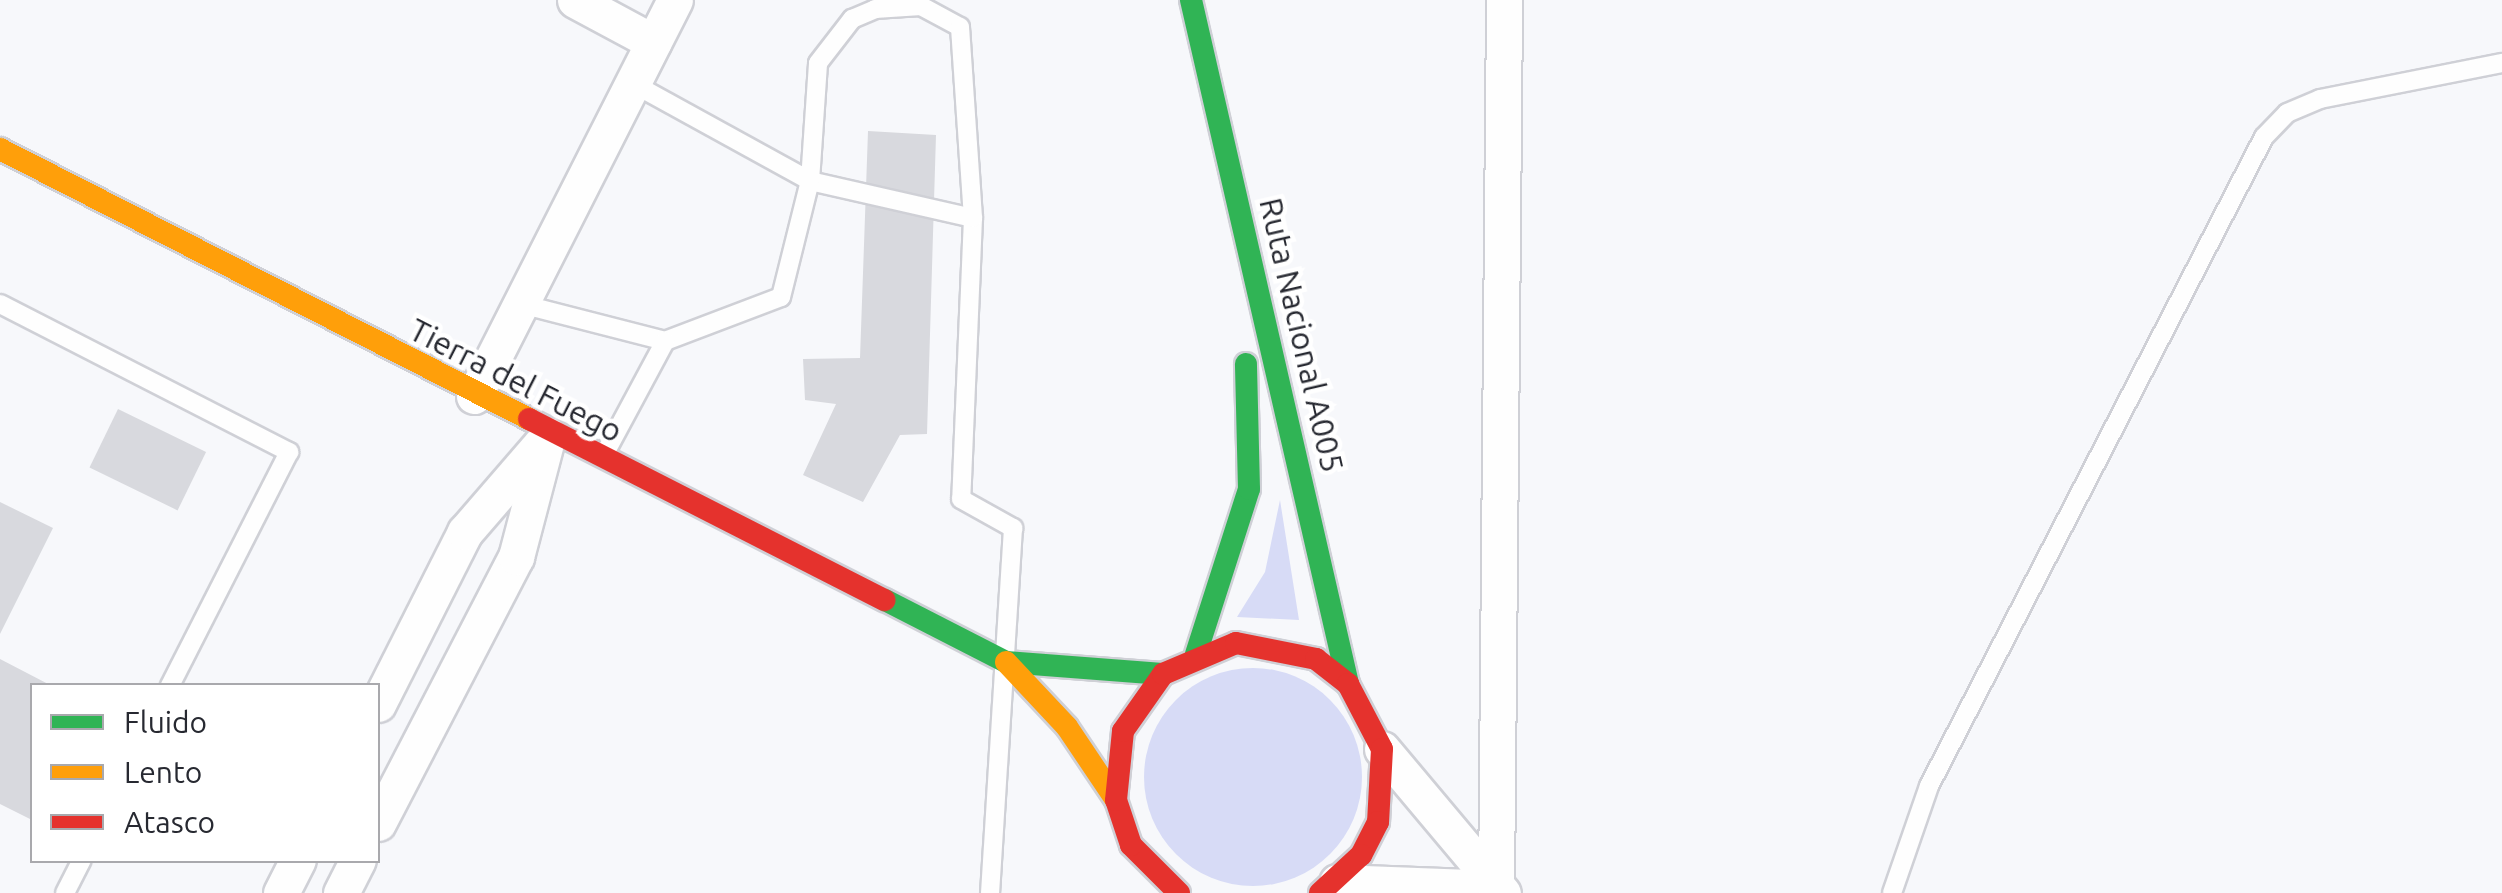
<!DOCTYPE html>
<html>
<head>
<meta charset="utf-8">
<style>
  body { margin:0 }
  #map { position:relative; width:2502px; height:893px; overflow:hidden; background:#f7f8fb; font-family:Ubuntu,sans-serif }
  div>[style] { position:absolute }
  .green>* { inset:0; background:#d7dbf6 }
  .round { border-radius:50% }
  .building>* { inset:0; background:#d8d9de; transform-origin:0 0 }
  .roads { filter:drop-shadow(2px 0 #cfd0d6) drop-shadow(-2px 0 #cfd0d6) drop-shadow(0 2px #cfd0d6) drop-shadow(0 -2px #cfd0d6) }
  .lane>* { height:18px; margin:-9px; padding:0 9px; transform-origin:9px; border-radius:9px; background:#fefefe }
  .street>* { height:35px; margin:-17.5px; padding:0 17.5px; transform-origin:17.5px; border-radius:17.5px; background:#fefefe }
  .fast>* { height:22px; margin:-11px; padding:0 11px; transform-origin:11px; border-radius:11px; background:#30b455 }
  .slow>* { height:22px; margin:-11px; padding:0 11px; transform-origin:11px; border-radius:11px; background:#ff9f0a }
  .jam>* { height:22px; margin:-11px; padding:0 11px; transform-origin:11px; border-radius:11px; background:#e5322d }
  span { translate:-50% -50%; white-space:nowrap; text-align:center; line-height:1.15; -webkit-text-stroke:9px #fff; paint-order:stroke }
  .street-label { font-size:32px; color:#272931 }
  .legend { position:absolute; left:30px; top:683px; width:350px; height:180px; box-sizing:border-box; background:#fff; border:2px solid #a9a9ad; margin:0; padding:12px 18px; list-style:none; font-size:30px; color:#272931 }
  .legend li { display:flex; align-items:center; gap:20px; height:50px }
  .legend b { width:50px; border:2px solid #a9a9ad }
</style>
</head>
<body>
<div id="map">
  <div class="green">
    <div style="clip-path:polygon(1280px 500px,1299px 620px,1237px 617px,1265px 572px)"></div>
    <div class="round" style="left:1144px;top:668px;width:218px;height:218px"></div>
  </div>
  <div class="building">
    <div style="clip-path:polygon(868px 131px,936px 135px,927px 434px,900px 435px,863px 502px,803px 475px,836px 404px,805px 400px,803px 359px,860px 358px)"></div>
    <div style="left:118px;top:409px;width:98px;height:65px;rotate:26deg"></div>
    <div style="clip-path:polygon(0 502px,53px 528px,0 634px)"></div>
    <div style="clip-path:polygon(0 659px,52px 686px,32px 686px,32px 820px,0 804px)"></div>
  </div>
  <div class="roads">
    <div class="lane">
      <div style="left:632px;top:83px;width:203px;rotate:28.8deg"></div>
      <div style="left:810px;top:181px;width:167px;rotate:12.8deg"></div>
      <div style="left:973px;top:218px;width:281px;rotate:92.4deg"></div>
      <div style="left:961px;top:499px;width:60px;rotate:29.1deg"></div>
      <div style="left:1013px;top:528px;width:366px;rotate:93.6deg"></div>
      <div style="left:0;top:304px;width:325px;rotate:27.1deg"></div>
      <div style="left:289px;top:452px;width:263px;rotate:117deg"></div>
      <div style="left:521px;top:304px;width:149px;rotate:14.4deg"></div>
      <div style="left:665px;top:341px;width:124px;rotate:-20.8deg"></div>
      <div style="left:781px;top:297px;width:120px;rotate:-76deg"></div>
      <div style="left:810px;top:181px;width:118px;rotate:-86.1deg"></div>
      <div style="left:818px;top:63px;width:56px;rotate:-52.3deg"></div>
      <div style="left:852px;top:19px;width:25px;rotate:-23deg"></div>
      <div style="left:875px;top:9px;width:46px;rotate:-3.7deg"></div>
      <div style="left:921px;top:6px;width:44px;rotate:28.3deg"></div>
      <div style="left:960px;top:27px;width:191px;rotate:86.1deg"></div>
      <div style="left:604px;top:455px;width:129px;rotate:-61.8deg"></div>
      <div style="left:65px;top:893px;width:37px;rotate:-63deg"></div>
      <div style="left:1892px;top:893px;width:113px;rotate:-70.9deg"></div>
      <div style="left:1929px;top:786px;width:730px;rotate:-62.7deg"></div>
      <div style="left:2264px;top:137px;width:33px;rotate:-46deg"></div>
      <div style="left:2287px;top:113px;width:36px;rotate:-23deg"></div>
      <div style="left:2320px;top:99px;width:186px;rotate:-11.2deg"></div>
    </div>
    <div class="street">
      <div style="left:575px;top:0;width:89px;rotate:28.3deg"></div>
      <div style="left:474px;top:396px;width:444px;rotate:-63.1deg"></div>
      <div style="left:378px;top:704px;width:193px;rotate:-63.2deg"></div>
      <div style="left:465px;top:532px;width:116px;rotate:-49.2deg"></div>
      <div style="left:1382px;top:749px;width:188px;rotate:50deg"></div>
      <div style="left:378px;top:823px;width:300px;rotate:-62.6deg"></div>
      <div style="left:516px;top:557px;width:126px;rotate:-75.3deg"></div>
      <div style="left:1337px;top:882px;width:159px;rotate:2.2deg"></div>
      <div style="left:1496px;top:888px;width:888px;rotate:-89.48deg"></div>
      <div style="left:281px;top:893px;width:37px;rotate:-63deg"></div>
      <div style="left:341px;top:893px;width:37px;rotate:-63deg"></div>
    </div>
    <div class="fast">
      <div style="left:1191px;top:0;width:702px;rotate:77.07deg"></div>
      <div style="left:885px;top:600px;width:136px;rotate:27.1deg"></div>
      <div style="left:1006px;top:662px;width:157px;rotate:4.4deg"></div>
      <div style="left:1196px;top:654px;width:173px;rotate:-72.2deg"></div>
      <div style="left:1249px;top:489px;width:125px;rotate:-91.4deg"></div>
    </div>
    <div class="slow">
      <div style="left:0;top:149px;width:594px;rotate:27.04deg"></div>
      <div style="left:1006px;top:662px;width:89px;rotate:46.8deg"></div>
      <div style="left:1067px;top:727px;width:88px;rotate:56.1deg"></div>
    </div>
    <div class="jam">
      <div style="left:529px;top:419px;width:399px;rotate:27deg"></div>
      <div style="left:1179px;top:893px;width:68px;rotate:-135deg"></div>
      <div style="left:1131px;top:845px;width:47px;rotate:-108.4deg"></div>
      <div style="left:1116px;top:800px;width:69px;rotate:-84.2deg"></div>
      <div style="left:1123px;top:731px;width:70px;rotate:-54.9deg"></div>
      <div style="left:1163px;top:674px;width:79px;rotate:-23deg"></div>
      <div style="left:1236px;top:643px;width:82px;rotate:11.3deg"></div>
      <div style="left:1316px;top:659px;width:41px;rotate:38deg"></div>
      <div style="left:1348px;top:684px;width:73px;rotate:62.4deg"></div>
      <div style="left:1382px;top:749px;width:73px;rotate:93.1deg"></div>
      <div style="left:1378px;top:822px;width:37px;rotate:117deg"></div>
      <div style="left:1361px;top:855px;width:56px;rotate:137.2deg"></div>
    </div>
  </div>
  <div class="street-label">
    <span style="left:1302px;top:335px;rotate:77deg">Ruta Nacional A005</span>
    <span style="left:516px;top:380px;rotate:27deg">Tierra del Fuego</span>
  </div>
  <ul class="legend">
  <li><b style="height:12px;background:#30b455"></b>Fluido</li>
  <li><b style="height:12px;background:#ff9f0a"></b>Lento</li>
  <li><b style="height:12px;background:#e5322d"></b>Atasco</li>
  </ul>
</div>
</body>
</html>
